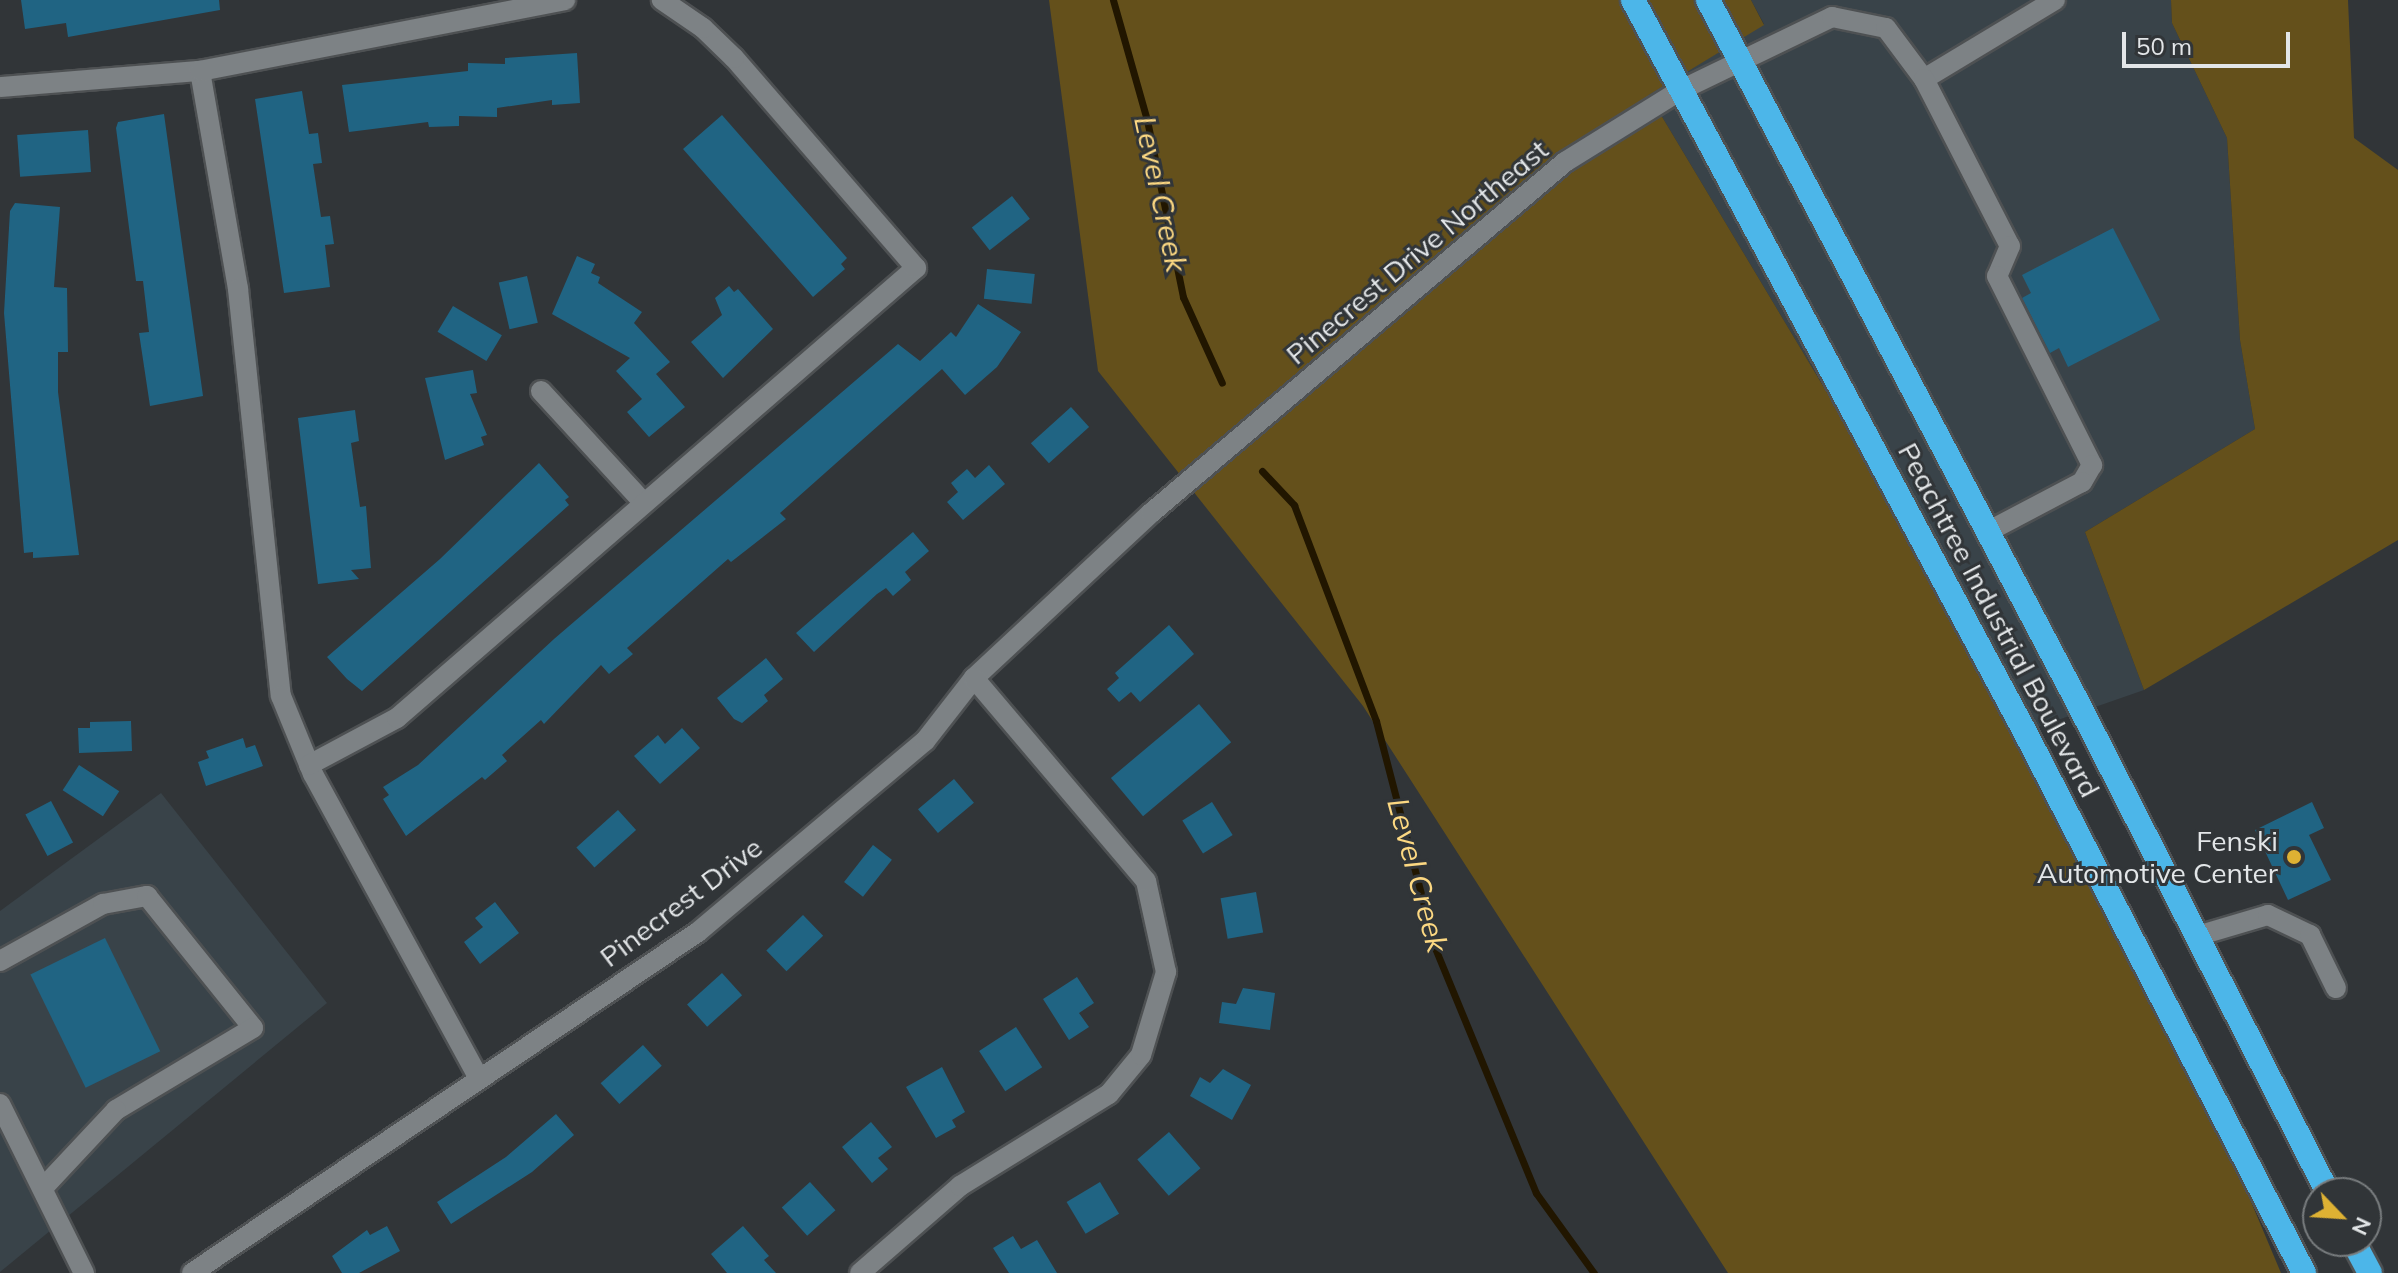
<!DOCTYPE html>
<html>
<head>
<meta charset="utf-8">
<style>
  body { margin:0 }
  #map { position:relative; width:2398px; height:1273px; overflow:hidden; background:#313538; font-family:Mulish,sans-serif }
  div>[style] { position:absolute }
  .built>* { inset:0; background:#394349 }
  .green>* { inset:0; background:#64501b }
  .stream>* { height:7px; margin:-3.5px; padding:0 3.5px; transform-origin:3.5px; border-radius:3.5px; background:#211600 }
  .building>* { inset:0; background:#206483; transform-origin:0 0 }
  .roads { filter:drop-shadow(2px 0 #4e5153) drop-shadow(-2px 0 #4e5153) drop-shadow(0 2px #4e5153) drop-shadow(0 -2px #4e5153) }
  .minor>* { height:20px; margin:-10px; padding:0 10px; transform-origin:10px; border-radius:10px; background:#7d8285 }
  .highway>* { height:24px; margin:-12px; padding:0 12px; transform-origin:12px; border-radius:12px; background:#4cb6e9 }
  .dots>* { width:22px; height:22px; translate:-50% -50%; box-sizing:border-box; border:4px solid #313538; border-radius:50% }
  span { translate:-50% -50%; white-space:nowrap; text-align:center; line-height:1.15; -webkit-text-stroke:6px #313538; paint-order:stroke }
  .street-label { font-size:28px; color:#e3e6e8 }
  .poi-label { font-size:28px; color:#e3e6e8 }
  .right { translate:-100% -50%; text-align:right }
  .water-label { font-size:30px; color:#fcd882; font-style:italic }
  .north { position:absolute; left:2302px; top:1177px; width:80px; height:80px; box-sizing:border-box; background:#313538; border:2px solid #787c7e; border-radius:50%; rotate:115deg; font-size:22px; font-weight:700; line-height:32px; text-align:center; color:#e3e6e8 }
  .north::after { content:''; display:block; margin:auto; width:28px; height:36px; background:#deb133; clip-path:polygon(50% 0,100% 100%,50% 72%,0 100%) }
  .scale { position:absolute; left:2122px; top:32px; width:168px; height:36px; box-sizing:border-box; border:4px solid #e3e6e8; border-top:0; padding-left:10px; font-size:24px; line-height:28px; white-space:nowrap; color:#e3e6e8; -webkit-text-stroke:6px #313538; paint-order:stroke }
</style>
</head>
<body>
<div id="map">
  <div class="built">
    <div style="clip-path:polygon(1751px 0,2171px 0,2172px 23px,2227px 138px,2240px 340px,2255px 429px,2085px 532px,2144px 690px,2018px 734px,1850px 431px,1649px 95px,1764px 24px)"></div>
    <div style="clip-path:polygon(161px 793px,327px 1003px,0 1272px,0 911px)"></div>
  </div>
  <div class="green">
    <div style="clip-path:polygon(1049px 0,1751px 0,1764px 25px,1649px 95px,1850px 431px,2159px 983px,2281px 1273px,1728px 1273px,1363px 706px,1098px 371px)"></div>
    <div style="clip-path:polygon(2171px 0,2348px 0,2354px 138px,2398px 170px,2398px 540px,2144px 690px,2085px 532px,2255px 429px,2240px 340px,2227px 138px,2172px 23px)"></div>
  </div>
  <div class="stream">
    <div style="left:1113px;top:0;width:125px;rotate:74.2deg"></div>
    <div style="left:1147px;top:120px;width:181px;rotate:78.5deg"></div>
    <div style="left:1183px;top:297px;width:94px;rotate:65.6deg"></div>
    <div style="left:1262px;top:471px;width:47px;rotate:46.7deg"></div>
    <div style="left:1294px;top:505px;width:231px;rotate:69.2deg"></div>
    <div style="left:1376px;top:721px;width:235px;rotate:75.4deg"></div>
    <div style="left:1435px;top:948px;width:265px;rotate:67.6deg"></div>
    <div style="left:1536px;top:1193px;width:99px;rotate:54.1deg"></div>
  </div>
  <div class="building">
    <div style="clip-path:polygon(21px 0,219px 0,220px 10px,68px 37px,66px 23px,25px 29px)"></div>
    <div style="clip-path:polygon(577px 53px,580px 103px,552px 105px,552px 100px,497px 108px,497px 117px,459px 116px,459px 126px,429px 127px,428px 122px,349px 132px,342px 85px,468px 71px,468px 63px,505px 64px,505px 58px)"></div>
    <div style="clip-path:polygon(302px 91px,309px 134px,318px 133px,322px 163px,313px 164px,321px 217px,330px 216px,334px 244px,325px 245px,330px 287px,284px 293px,255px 99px)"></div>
    <div style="clip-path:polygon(164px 114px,203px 396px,150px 406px,139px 333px,149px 332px,143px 281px,136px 281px,116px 128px,118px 122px)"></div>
    <div style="clip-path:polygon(722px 115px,847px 258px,841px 264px,845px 269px,813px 297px,683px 149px)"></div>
    <div style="left:88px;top:130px;width:42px;height:71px;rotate:86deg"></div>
    <div style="left:1012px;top:196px;width:29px;height:51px;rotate:52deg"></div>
    <div style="clip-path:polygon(15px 203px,60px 207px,54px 287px,67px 288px,68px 352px,58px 352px,58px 392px,79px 555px,33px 558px,33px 552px,24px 553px,4px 313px,10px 211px)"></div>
    <div style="clip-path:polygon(2113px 228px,2160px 320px,2068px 367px,2059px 348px,2050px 353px,2022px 298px,2031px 293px,2022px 275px)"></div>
    <div style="clip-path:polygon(577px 256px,595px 264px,591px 273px,600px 277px,598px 283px,642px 312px,634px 323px,670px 362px,656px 374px,685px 407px,649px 437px,627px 412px,642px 399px,616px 371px,630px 358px,552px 314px)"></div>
    <div style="left:987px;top:269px;width:48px;height:30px;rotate:6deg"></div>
    <div style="left:527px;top:276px;width:48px;height:29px;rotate:77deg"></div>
    <div style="clip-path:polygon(729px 286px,734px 292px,738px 289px,773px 329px,723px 378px,691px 342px,722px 315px,715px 298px)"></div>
    <div style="clip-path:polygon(978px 304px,1021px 332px,997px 367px,965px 395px,942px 369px,780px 513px,786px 519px,731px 562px,728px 559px,627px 648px,633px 654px,609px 674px,601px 665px,544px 724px,541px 720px,502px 755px,507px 761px,485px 780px,482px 777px,406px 836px,383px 799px,389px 795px,383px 787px,418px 765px,554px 639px,898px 344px,920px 361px,951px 332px,956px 337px)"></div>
    <div style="left:453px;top:306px;width:57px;height:30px;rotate:31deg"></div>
    <div style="clip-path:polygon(473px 370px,477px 393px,470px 394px,487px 435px,481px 437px,484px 445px,445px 460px,425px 378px)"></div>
    <div style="left:1071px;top:407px;width:27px;height:54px;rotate:48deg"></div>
    <div style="clip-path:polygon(355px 410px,359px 441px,351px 443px,360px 507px,366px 506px,371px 568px,351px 570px,359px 579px,318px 584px,298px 418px)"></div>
    <div style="clip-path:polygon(539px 463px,569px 497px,565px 500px,569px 505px,362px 691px,347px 679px,327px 657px,440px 559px)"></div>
    <div style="clip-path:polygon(989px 465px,1005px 484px,963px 520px,947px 502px,958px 492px,951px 483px,967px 469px,975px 478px)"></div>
    <div style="clip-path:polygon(913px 532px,929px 551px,905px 572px,911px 580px,893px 596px,886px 588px,877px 594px,814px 652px,796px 633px)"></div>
    <div style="clip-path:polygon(1169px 625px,1194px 654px,1140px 702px,1131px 692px,1119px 702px,1107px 689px,1119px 678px,1115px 673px)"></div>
    <div style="clip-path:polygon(766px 658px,783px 679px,764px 695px,768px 701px,742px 723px,734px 719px,717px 698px)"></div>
    <div style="left:1199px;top:704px;width:50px;height:115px;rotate:50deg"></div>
    <div style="clip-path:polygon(131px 721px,132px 751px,79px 753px,78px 728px,90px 728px,90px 722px)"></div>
    <div style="clip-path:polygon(682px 728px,700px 748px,660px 784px,634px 756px,658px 735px,665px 744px)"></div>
    <div style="clip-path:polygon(243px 738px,246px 748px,255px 745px,263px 766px,206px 786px,198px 762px,209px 758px,206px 751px)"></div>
    <div style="left:79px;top:765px;width:48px;height:30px;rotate:33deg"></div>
    <div style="left:954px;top:779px;width:31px;height:47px;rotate:50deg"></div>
    <div style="left:51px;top:801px;width:47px;height:29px;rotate:62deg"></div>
    <div style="left:1212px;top:802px;width:39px;height:35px;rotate:58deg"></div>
    <div style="clip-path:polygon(2312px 802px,2324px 828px,2309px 835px,2331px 880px,2288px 900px,2255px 830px)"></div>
    <div style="left:618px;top:810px;width:27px;height:56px;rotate:48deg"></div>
    <div style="left:873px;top:845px;width:24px;height:47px;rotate:38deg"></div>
    <div style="left:1256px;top:892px;width:41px;height:36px;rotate:80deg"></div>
    <div style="clip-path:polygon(495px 902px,519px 933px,480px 964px,464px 942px,483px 927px,475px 918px)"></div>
    <div style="left:803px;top:915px;width:29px;height:51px;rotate:46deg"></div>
    <div style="left:105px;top:938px;width:126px;height:83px;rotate:64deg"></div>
    <div style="left:722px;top:973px;width:30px;height:47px;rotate:48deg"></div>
    <div style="clip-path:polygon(1077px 977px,1094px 1003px,1079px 1013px,1089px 1027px,1069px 1040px,1043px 999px)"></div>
    <div style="clip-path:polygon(1243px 988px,1275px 993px,1270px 1030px,1219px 1023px,1222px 1002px,1236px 1004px)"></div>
    <div style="left:1016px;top:1027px;width:48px;height:44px;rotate:57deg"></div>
    <div style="left:643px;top:1045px;width:28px;height:57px;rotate:48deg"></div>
    <div style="clip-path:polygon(942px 1067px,965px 1112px,952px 1120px,956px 1127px,936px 1138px,906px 1087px)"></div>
    <div style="clip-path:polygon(1223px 1069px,1251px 1085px,1232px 1120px,1190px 1096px,1200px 1077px,1210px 1083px)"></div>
    <div style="clip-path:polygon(556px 1114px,574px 1135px,532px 1172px,451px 1224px,437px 1202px,506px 1157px)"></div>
    <div style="clip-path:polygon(871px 1122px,892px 1147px,878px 1158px,888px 1169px,872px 1183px,842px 1147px)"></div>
    <div style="left:1169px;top:1132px;width:48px;height:42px;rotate:49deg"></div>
    <div style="left:810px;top:1182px;width:38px;height:38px;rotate:48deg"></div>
    <div style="left:1100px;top:1182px;width:37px;height:39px;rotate:59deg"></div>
    <div style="clip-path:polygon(387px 1226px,400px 1251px,359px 1273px,342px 1273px,332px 1256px,367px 1230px,370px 1235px)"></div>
    <div style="clip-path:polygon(743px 1226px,769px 1256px,764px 1260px,776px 1273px,727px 1273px,711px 1254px)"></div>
    <div style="clip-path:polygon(1013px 1236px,1021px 1249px,1037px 1240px,1057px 1273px,1009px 1273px,993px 1248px)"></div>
  </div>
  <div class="roads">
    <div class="minor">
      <div style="left:200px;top:71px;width:221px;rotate:80.1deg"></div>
      <div style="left:238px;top:289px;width:409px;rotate:84deg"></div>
      <div style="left:281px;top:696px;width:84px;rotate:67.7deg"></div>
      <div style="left:313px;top:774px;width:347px;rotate:61.4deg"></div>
      <div style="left:1924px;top:79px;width:153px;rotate:-31.1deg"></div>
      <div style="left:0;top:87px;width:201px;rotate:-4.6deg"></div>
      <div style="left:200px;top:71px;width:372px;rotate:-11deg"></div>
      <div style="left:541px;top:391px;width:151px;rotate:47.4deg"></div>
      <div style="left:309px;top:765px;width:100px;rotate:-28.1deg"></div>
      <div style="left:397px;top:718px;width:687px;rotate:-40.93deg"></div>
      <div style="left:916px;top:268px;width:278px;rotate:-130.9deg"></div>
      <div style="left:734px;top:58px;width:43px;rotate:-135.9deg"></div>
      <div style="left:703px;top:28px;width:50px;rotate:-145.7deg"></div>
      <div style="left:2197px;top:936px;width:74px;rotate:-16.5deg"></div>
      <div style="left:2268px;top:915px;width:47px;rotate:25.5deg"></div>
      <div style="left:2310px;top:935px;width:59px;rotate:63.9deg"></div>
      <div style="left:0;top:961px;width:118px;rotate:-29deg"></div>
      <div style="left:103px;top:904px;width:45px;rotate:-10.3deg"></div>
      <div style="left:147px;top:896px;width:169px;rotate:51.2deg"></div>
      <div style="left:253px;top:1028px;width:160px;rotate:149.1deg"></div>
      <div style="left:116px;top:1110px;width:105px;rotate:133.1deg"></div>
      <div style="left:0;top:1104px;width:189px;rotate:63.6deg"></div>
      <div style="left:192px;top:1273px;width:610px;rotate:-33.98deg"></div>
      <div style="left:698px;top:932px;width:297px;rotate:-40.1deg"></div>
      <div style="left:925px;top:741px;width:80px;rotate:-52.1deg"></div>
      <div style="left:974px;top:678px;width:242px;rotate:-43deg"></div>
      <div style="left:1151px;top:513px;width:543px;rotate:-40.29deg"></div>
      <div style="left:1565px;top:162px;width:134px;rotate:-31.9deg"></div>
      <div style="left:1679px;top:91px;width:170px;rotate:-25.8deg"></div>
      <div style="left:1832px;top:17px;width:55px;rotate:11.5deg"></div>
      <div style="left:1886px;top:28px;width:64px;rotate:53.3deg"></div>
      <div style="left:1924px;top:79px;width:188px;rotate:62.8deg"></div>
      <div style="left:2010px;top:246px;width:33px;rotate:113deg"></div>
      <div style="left:1997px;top:276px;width:212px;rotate:63.3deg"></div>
      <div style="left:2092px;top:465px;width:20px;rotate:120deg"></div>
      <div style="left:2082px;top:482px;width:107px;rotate:152.2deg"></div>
      <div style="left:860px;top:1273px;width:133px;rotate:-41deg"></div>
      <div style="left:960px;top:1186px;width:175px;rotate:-31.7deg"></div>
      <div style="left:1109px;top:1094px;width:50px;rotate:-50.6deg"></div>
      <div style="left:1141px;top:1055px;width:87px;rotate:-73.2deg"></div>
      <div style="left:1166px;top:972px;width:93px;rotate:-102.4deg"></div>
      <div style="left:1146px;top:881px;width:266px;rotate:-130.3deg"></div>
    </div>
    <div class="highway">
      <div style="left:1633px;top:0;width:828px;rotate:61.83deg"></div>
      <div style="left:2024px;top:730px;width:611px;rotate:62.72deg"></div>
      <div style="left:1708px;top:0;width:794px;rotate:62.24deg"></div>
      <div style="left:2078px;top:703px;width:550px;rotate:62.97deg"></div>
      <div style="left:2353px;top:1241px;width:36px;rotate:62deg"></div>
    </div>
  </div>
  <div class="dots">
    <div style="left:2294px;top:857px;background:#deb133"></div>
  </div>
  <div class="street-label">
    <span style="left:1417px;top:252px;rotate:-40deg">Pinecrest Drive Northeast</span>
    <span style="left:1999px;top:620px;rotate:62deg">Peachtree Industrial Boulevard</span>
    <span style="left:681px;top:902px;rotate:-37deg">Pinecrest Drive</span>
  </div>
  <div class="poi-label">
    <span class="right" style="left:2278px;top:857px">Fenski<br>Automotive Center</span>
  </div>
  <div class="water-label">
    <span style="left:1161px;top:194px;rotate:78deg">Level Creek</span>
    <span style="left:1418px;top:875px;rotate:75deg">Level Creek</span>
  </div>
  <div class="north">N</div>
  <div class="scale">50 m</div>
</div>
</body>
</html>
